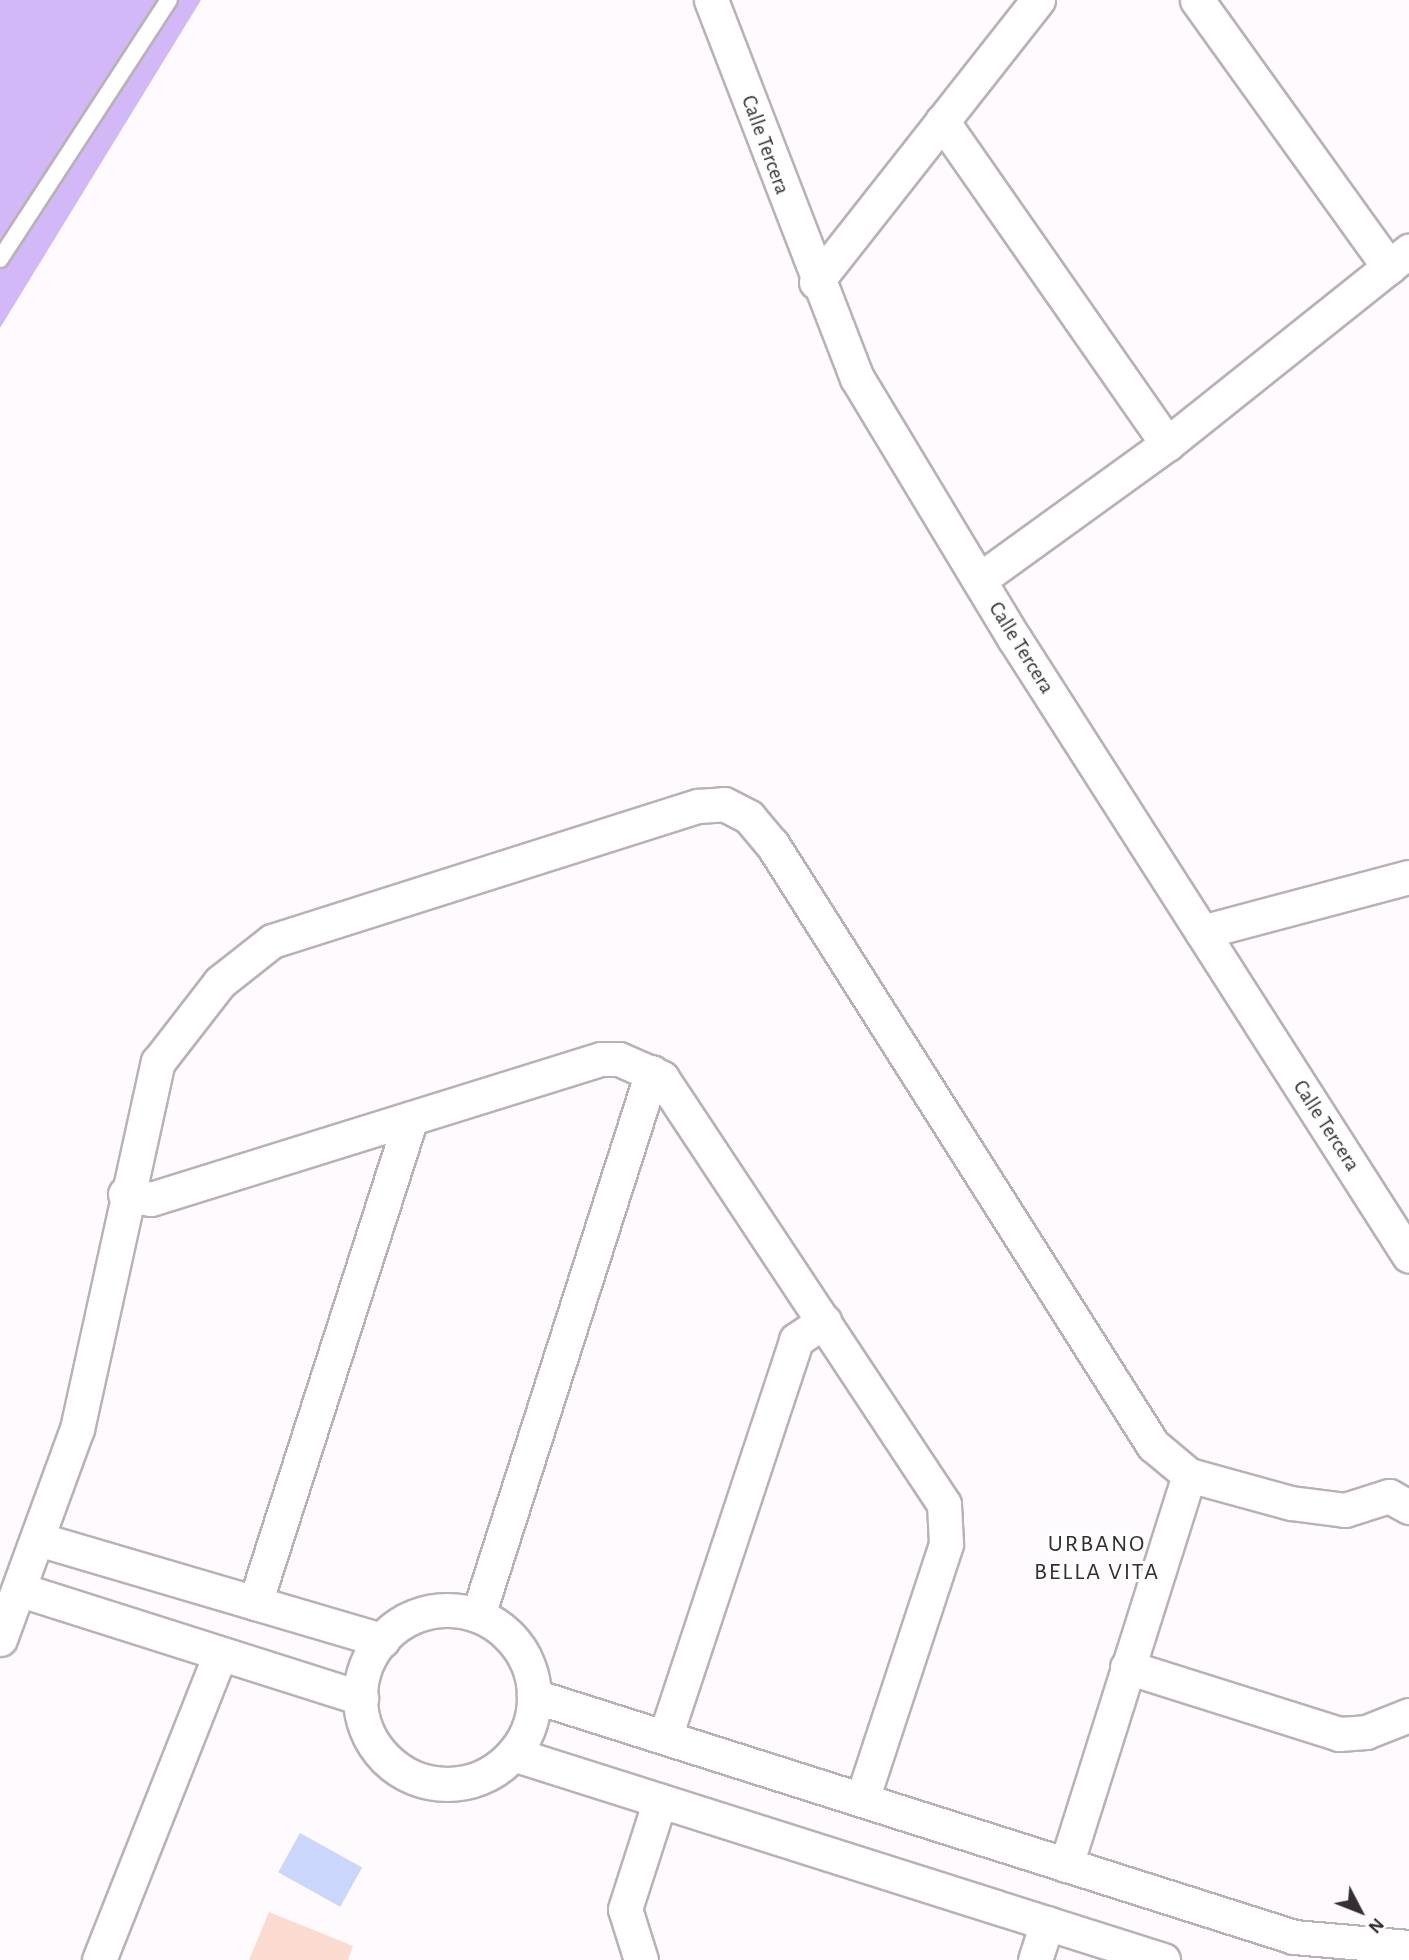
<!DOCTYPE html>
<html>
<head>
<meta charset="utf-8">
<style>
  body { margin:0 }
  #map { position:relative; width:1409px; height:1960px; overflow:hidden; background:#fefafd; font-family:"Alegreya Sans",sans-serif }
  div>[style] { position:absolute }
  .green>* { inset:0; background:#fbdad0 }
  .water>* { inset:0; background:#cad6fc; transform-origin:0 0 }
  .building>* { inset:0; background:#d2b8f7 }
  .roads { filter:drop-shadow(2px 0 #bab1b8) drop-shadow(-2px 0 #bab1b8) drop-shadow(0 2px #bab1b8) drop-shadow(0 -2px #bab1b8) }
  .service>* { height:16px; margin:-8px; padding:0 8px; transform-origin:8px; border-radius:8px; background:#fff }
  .minor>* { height:33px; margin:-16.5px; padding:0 16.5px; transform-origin:16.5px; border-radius:16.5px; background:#fff }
  .minor>.ring { margin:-16.5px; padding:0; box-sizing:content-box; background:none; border:33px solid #fff; border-radius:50% }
  span { translate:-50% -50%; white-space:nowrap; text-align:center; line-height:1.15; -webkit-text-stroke:6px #fff; paint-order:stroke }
  .street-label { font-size:21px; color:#332f32 }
  .quarter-label { font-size:24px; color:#332f32; letter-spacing:2px }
  .north { position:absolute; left:1325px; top:1876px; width:70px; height:70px; -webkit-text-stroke:5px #fff; paint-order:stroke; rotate:132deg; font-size:19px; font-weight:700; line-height:28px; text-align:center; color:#332f32 }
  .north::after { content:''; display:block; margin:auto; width:24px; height:32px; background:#332f32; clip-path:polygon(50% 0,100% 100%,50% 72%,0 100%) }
</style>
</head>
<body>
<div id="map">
  <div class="green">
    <div style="clip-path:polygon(269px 1912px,353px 1946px,348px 1960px,249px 1960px)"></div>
  </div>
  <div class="water">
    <div style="left:300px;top:1833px;width:71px;height:45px;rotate:29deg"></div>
  </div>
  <div class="building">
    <div style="clip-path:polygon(0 0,201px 0,0 328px)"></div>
  </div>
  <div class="roads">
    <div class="service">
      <div style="left:0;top:259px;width:309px;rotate:-56.9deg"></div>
    </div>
    <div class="minor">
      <div style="left:711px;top:0;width:405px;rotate:68.9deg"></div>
      <div style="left:857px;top:378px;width:304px;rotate:58.9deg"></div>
      <div style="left:1014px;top:638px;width:733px;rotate:57.41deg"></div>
      <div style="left:1197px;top:0;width:329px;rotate:54.3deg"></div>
      <div style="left:942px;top:121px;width:394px;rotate:55.1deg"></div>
      <div style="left:816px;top:282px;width:359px;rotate:-51.8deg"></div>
      <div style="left:979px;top:580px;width:232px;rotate:-35.9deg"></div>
      <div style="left:1167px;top:444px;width:310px;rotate:-38.6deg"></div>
      <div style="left:1202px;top:932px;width:214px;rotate:-14.9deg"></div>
      <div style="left:125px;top:1194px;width:26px;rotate:11deg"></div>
      <div style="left:151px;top:1199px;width:471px;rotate:-17.3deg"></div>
      <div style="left:601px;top:1059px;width:18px"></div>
      <div style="left:619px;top:1059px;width:47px;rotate:23.8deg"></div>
      <div style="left:662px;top:1078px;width:511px;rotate:56.5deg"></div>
      <div style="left:944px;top:1504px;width:40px;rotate:87.1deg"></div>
      <div style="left:946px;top:1544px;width:269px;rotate:108.2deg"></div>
      <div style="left:38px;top:1539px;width:359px;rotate:16.4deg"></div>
      <div style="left:21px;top:1590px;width:357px;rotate:17.6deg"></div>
      <div style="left:255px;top:1603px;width:509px;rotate:-72.17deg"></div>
      <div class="ring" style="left:360px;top:1610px;width:141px;height:141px"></div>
      <div style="left:478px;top:1615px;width:570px;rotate:-72.23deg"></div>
      <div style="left:0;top:1639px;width:224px;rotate:-69.9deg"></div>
      <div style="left:77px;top:1429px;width:376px;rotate:-77.6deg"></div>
      <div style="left:158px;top:1062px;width:101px;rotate:-52.2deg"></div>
      <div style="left:220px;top:982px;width:66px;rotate:-38.3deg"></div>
      <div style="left:272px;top:941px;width:447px;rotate:-17.6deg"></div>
      <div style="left:698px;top:806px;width:26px;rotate:-4deg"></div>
      <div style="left:724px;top:804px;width:28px;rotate:27deg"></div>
      <div style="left:749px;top:817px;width:35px;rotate:50deg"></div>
      <div style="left:772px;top:844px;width:712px;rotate:57.63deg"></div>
      <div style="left:1153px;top:1445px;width:47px;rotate:39.8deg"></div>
      <div style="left:1189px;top:1475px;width:106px;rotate:15.4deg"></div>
      <div style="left:1291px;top:1503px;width:54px;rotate:7.4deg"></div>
      <div style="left:1345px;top:1510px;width:46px;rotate:-17.7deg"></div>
      <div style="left:1389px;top:1496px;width:23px;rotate:29deg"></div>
      <div style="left:1127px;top:1667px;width:222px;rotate:17.5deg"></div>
      <div style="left:1339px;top:1734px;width:27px;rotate:-4deg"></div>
      <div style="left:1366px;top:1732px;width:46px;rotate:-21.6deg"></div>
      <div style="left:534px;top:1696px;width:797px;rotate:17.59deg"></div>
      <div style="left:1294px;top:1937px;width:115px;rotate:5deg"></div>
      <div style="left:665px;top:1737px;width:418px;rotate:-71.7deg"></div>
      <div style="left:796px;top:1340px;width:34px;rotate:-34deg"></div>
      <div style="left:513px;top:1754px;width:682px;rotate:17.58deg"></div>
      <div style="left:1066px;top:1865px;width:409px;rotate:-72.5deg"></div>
      <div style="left:99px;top:1960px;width:329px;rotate:-68.4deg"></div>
      <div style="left:641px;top:1960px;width:53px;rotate:-107.4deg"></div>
      <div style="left:625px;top:1909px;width:114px;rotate:-72.2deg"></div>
      <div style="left:1035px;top:1960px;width:39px;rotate:-72deg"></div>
    </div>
  </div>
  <div class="street-label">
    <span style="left:765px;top:145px;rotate:70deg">Calle Tercera</span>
    <span style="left:1021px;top:648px;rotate:58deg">Calle Tercera</span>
    <span style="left:1326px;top:1126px;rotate:57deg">Calle Tercera</span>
  </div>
  <div class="quarter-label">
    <span style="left:1097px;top:1559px">URBANO<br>BELLA VITA</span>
  </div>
  <div class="north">N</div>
</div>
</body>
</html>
